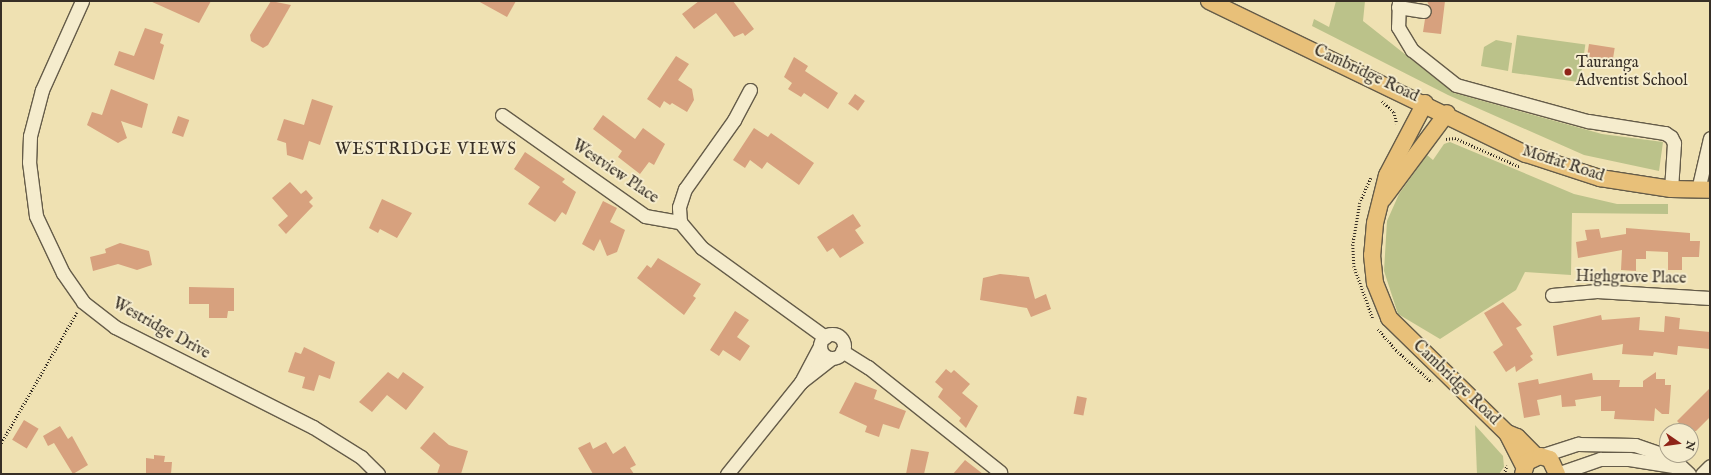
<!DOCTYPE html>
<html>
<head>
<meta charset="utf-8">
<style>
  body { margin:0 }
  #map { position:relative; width:1711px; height:475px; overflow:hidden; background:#efe1b2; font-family:"IM FELL English",serif }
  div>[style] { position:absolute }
  .green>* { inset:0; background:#bbc28a; transform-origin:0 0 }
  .building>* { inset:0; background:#d7a17e; transform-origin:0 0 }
  .path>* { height:2.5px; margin-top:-1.25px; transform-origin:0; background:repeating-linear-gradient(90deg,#372f26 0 1px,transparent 0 3px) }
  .roads { filter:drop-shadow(1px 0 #655c49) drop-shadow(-1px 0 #655c49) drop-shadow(0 1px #655c49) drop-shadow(0 -1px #655c49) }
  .minor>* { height:13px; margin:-6.5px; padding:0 6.5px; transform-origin:6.5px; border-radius:6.5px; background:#f5eccd }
  .minor>.ring { margin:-6.5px; padding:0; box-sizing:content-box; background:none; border:13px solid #f5eccd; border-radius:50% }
  .major>* { height:16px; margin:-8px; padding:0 8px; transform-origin:8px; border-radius:8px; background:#e8c079 }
  .dots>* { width:11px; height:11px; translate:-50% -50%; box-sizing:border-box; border:2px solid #f5eccd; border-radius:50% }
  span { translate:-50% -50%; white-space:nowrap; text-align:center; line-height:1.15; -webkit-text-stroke:4px #f5eccd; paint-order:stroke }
  .poi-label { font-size:16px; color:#372f26 }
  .left { translate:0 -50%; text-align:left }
  .street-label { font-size:16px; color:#372f26 }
  .neighbourhood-label { font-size:17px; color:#372f26; letter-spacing:1px }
  .frame { position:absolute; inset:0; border:2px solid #372f26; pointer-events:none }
  .north { position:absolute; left:1659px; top:423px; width:40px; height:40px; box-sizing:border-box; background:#f5eccd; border:1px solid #a9a08a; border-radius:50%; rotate:103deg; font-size:11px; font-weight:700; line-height:16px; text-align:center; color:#372f26 }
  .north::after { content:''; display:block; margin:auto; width:14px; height:18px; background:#8f2418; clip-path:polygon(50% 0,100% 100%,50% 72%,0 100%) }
</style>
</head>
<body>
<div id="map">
  <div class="green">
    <div style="clip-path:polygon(1336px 1px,1365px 1px,1363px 21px,1454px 93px,1602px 134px,1663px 142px,1659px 171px,1584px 155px,1448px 95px,1312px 26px,1314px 19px,1329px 27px)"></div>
    <div style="left:1517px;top:35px;width:69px;height:38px;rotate:8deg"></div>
    <div style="clip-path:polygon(1496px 40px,1512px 43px,1508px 71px,1481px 66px,1484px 47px)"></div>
    <div style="clip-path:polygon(1450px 142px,1574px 194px,1617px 204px,1668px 204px,1668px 214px,1572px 213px,1571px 275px,1525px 272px,1516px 290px,1440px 339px,1398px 314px,1384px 271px,1387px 221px,1399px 194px,1427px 155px,1433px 160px,1444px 144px)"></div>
    <div style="clip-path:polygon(1475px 425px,1503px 456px,1504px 467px,1499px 474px,1477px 474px)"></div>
  </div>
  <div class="building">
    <div style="clip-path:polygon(150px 1px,211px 1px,199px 23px)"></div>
    <div style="clip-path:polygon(271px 1px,291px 5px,268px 45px,263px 48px,251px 41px,250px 35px)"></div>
    <div style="clip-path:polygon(478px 1px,516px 1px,507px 17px)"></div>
    <div style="clip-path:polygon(699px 1px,733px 1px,754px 29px,745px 36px,743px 33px,734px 37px,716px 13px,694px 29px,682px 14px)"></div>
    <div style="clip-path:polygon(1427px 1px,1445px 1px,1441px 34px,1423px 32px,1425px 19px,1432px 12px)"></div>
    <div style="clip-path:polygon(145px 28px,163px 34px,160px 43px,164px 45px,154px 80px,114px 65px,119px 51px,134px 56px)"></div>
    <div style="left:1589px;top:44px;width:26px;height:18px;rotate:9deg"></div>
    <div style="clip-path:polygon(676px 56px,689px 64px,678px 80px,692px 89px,694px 100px,687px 112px,672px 103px,670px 105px,664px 101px,660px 108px,647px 99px)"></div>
    <div style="clip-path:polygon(794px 57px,808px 66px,805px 71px,838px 93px,828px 109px,804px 93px,801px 97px,788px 89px,792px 83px,784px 77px)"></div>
    <div style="clip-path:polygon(111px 89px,148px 104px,142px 128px,121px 121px,127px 138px,118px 143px,87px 125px,92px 112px,102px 115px)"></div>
    <div style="left:855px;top:94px;width:12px;height:12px;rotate:35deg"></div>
    <div style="clip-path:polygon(312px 99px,333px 106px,320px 145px,309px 141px,303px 160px,287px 155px,286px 143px,277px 140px,284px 119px,304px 125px)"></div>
    <div style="clip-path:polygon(603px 115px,635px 139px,643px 128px,665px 144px,654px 165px,649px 162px,640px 174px,618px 157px,622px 151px,593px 129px)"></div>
    <div style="left:178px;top:116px;width:12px;height:18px;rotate:20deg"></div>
    <div style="clip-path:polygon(754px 128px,768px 137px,771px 133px,814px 163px,799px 185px,767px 162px,762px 169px,750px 160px,745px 168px,733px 160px)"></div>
    <div style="clip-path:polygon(525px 152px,565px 179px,562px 182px,576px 192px,566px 215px,562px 212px,555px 222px,528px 204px,540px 187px,514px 169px)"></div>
    <div style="clip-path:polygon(290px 182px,301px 194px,306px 190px,313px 198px,309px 202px,313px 206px,286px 234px,278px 225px,288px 216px,272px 198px)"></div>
    <div style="clip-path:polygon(382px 199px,412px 213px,397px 238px,380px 229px,378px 233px,369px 228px)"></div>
    <div style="clip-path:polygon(603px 201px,617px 208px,610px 222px,625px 230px,617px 252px,607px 256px,600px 239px,594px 251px,582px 244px)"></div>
    <div style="clip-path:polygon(853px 214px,861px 226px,855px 230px,864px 243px,840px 258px,833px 248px,827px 252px,817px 237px)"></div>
    <div style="clip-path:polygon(1626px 228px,1690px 233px,1690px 241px,1700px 241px,1699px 257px,1682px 257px,1682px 270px,1668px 270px,1668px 252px,1646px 251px,1646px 259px,1636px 259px,1636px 271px,1621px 270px,1622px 250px,1578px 258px,1576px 242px,1587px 240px,1585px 230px,1599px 229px,1601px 238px,1626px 234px)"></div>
    <div style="clip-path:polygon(120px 243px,149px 251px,152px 265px,137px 270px,118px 264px,93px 271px,90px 257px,106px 253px,105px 249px)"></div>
    <div style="clip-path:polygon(658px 258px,701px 284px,693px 296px,696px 298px,684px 315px,637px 278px,647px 265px,651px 268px)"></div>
    <div style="clip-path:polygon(1000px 274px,1029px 277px,1035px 299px,1046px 294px,1051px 309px,1031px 317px,1027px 308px,980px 300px,983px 278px)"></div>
    <div style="clip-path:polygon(189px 287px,234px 288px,234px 311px,228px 311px,227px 318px,209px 318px,209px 304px,189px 304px)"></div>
    <div style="clip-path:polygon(1503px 302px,1522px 325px,1516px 328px,1533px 354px,1530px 356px,1533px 360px,1516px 372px,1515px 366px,1506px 372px,1493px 352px,1503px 345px,1484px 313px)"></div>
    <div style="clip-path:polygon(735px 311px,749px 320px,737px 337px,750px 346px,740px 361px,723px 350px,719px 356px,710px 350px)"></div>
    <div style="clip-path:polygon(1601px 315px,1602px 320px,1640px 317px,1639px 330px,1664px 332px,1665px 316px,1680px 318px,1679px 329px,1710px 332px,1710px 349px,1678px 346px,1677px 355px,1654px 352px,1653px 356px,1622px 354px,1623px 344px,1557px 356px,1553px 326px)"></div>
    <div style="clip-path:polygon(304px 347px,335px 362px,330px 379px,319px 375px,314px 391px,302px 388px,305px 377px,288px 372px,295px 352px,301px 354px)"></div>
    <div style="clip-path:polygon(946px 369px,951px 373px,954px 370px,970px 384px,962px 393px,978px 406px,966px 428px,959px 421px,961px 418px,938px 397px,943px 389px,935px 382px)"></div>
    <div style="clip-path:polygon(388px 372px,398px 379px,403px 372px,424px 387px,406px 410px,387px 395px,372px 412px,359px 402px)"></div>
    <div style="clip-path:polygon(1656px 372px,1656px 379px,1665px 379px,1665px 385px,1671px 385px,1669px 414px,1662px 414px,1655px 408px,1654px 421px,1614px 419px,1615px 411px,1601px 411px,1601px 396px,1575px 400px,1576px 406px,1562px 407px,1561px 395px,1537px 400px,1540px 415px,1524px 418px,1518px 383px,1538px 379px,1539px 384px,1592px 373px,1593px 380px,1620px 380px,1619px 387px,1643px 387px,1643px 381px)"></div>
    <div style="clip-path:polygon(855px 382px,877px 390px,874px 399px,906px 411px,899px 429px,883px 424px,879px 437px,865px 432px,867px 426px,839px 413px)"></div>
    <div style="clip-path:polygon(1710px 388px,1710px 417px,1696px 431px,1676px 431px,1681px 425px,1677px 421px)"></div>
    <div style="left:1077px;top:396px;width:10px;height:18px;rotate:11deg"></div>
    <div style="left:24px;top:420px;width:17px;height:23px;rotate:31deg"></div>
    <div style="clip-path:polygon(60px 426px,68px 439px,72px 436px,88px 465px,73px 474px,54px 443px,48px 446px,43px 436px)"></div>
    <div style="clip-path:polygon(434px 432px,449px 445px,468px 451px,461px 474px,437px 474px,440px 465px,420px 448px)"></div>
    <div style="clip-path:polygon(590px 442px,593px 449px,606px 442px,613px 454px,625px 446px,636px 465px,630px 468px,634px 474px,593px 474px,578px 448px)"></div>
    <div style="clip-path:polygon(911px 449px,929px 452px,924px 474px,906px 474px)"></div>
    <div style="clip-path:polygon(154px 455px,165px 456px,164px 462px,172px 462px,171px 474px,146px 474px,146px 458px,154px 459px)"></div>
    <div style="clip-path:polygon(965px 460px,983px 474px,953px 474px)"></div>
  </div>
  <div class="path">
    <div style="left:1382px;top:101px;width:16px;rotate:43deg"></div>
    <div style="left:1394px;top:112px;width:12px;rotate:76deg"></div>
    <div style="left:1446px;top:139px;width:9px;rotate:-6deg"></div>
    <div style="left:1455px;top:138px;width:71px;rotate:24deg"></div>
    <div style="left:1371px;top:178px;width:27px;rotate:114deg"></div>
    <div style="left:1360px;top:203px;width:43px;rotate:99.5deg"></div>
    <div style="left:1353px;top:245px;width:21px;rotate:87deg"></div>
    <div style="left:1354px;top:266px;width:56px;rotate:70.3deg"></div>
    <div style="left:1378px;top:329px;width:28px;rotate:49deg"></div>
    <div style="left:1396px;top:350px;width:48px;rotate:41.6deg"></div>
    <div style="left:1px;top:443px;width:151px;rotate:-59.9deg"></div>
    <div style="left:1504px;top:474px;width:9px;rotate:-72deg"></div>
  </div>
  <div class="roads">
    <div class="minor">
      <div style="left:82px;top:1px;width:98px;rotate:114.2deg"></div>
      <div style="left:42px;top:90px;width:48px;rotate:104.6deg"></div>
      <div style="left:30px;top:136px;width:26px;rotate:92deg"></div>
      <div style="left:29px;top:162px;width:54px;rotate:82.6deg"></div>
      <div style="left:36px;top:216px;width:63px;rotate:64.7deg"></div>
      <div style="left:63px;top:273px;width:35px;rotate:55deg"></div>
      <div style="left:83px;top:302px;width:41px;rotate:38deg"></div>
      <div style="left:115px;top:327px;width:222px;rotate:26.8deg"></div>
      <div style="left:313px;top:427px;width:57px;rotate:32deg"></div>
      <div style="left:361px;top:457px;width:24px;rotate:45deg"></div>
      <div style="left:1399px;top:1px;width:26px;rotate:92deg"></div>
      <div style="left:1398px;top:27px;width:27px;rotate:59deg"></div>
      <div style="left:1412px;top:50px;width:56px;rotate:38.5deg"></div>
      <div style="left:1456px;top:85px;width:137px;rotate:15.3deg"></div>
      <div style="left:1588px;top:121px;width:78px;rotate:8.9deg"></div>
      <div style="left:1665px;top:133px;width:7px;rotate:34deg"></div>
      <div style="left:1671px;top:137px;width:7px;rotate:63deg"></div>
      <div style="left:1674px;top:143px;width:46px;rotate:93.7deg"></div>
      <div style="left:1398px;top:7px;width:26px;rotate:9deg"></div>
      <div style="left:502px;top:115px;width:175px;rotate:35.2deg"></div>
      <div style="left:645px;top:216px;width:36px;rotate:10deg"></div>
      <div style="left:680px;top:222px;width:34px;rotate:50deg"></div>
      <div style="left:702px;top:248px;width:152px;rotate:35.9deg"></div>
      <div style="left:1698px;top:190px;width:53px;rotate:-77deg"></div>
      <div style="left:680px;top:222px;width:15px;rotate:-94deg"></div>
      <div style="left:679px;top:207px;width:19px;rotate:-72deg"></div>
      <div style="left:685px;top:189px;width:85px;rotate:-54.6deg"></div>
      <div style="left:734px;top:120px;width:34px;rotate:-62deg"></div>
      <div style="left:1552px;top:295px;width:45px;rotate:-5.1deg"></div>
      <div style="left:1597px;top:291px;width:113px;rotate:3.5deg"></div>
      <div class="ring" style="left:820px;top:334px;width:11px;height:11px"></div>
      <div style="left:842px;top:351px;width:31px;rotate:32deg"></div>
      <div style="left:868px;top:367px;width:169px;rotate:38.5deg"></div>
      <div style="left:801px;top:382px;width:41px;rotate:-62.2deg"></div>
      <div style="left:1540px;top:456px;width:40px;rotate:-18deg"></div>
      <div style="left:1578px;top:444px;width:57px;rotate:1deg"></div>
      <div style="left:1635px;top:445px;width:39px;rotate:19deg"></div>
      <div style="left:1672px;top:458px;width:23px;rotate:43deg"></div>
      <div style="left:727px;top:474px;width:118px;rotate:-51.2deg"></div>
      <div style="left:801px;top:382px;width:39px;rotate:-38deg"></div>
      <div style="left:1557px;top:474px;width:46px;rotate:-19.2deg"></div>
      <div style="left:1600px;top:459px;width:29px"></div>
      <div style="left:1629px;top:459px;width:51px;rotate:9.1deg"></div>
      <div style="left:1702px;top:474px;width:11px;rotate:-45deg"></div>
    </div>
    <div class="major">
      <div style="left:1209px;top:1px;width:352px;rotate:25.8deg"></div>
      <div style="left:1526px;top:154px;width:78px;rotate:18deg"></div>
      <div style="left:1600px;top:178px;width:72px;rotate:8.8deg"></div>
      <div style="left:1671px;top:189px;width:39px;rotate:1deg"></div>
      <div style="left:1425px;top:103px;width:81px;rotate:117.8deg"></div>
      <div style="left:1387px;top:175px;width:49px;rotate:104deg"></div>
      <div style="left:1375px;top:223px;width:32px;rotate:95deg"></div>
      <div style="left:1372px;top:255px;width:28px;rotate:84deg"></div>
      <div style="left:1375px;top:283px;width:38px;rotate:68deg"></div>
      <div style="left:1389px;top:318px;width:165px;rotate:44.3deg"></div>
      <div style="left:1507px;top:433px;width:38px;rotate:63deg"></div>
      <div style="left:1383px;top:199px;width:107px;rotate:-53.3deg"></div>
      <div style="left:1507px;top:433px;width:11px;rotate:22deg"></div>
      <div style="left:1517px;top:437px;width:27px;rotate:45deg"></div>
      <div style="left:1523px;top:474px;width:13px;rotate:-72deg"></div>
      <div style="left:1527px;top:462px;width:14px;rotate:-25deg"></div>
      <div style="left:1540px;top:456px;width:10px;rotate:17deg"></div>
      <div style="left:1550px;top:459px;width:17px;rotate:65deg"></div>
    </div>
  </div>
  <div class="dots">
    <div style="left:1568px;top:72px;background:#8f2418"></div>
  </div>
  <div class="poi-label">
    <span class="left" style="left:1576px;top:72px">Tauranga<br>Adventist School</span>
  </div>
  <div class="street-label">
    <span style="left:1366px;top:74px;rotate:25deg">Cambridge Road</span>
    <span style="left:1563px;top:164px;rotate:18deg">Moffat Road</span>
    <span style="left:615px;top:172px;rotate:34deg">Westview Place</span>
    <span style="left:1631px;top:278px;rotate:1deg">Highgrove Place</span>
    <span style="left:161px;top:329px;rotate:29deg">Westridge Drive</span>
    <span style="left:1456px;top:383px;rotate:44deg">Cambridge Road</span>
  </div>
  <div class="neighbourhood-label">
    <span style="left:426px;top:150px">WESTRIDGE VIEWS</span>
  </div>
  <div class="frame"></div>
  <div class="north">N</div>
</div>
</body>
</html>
